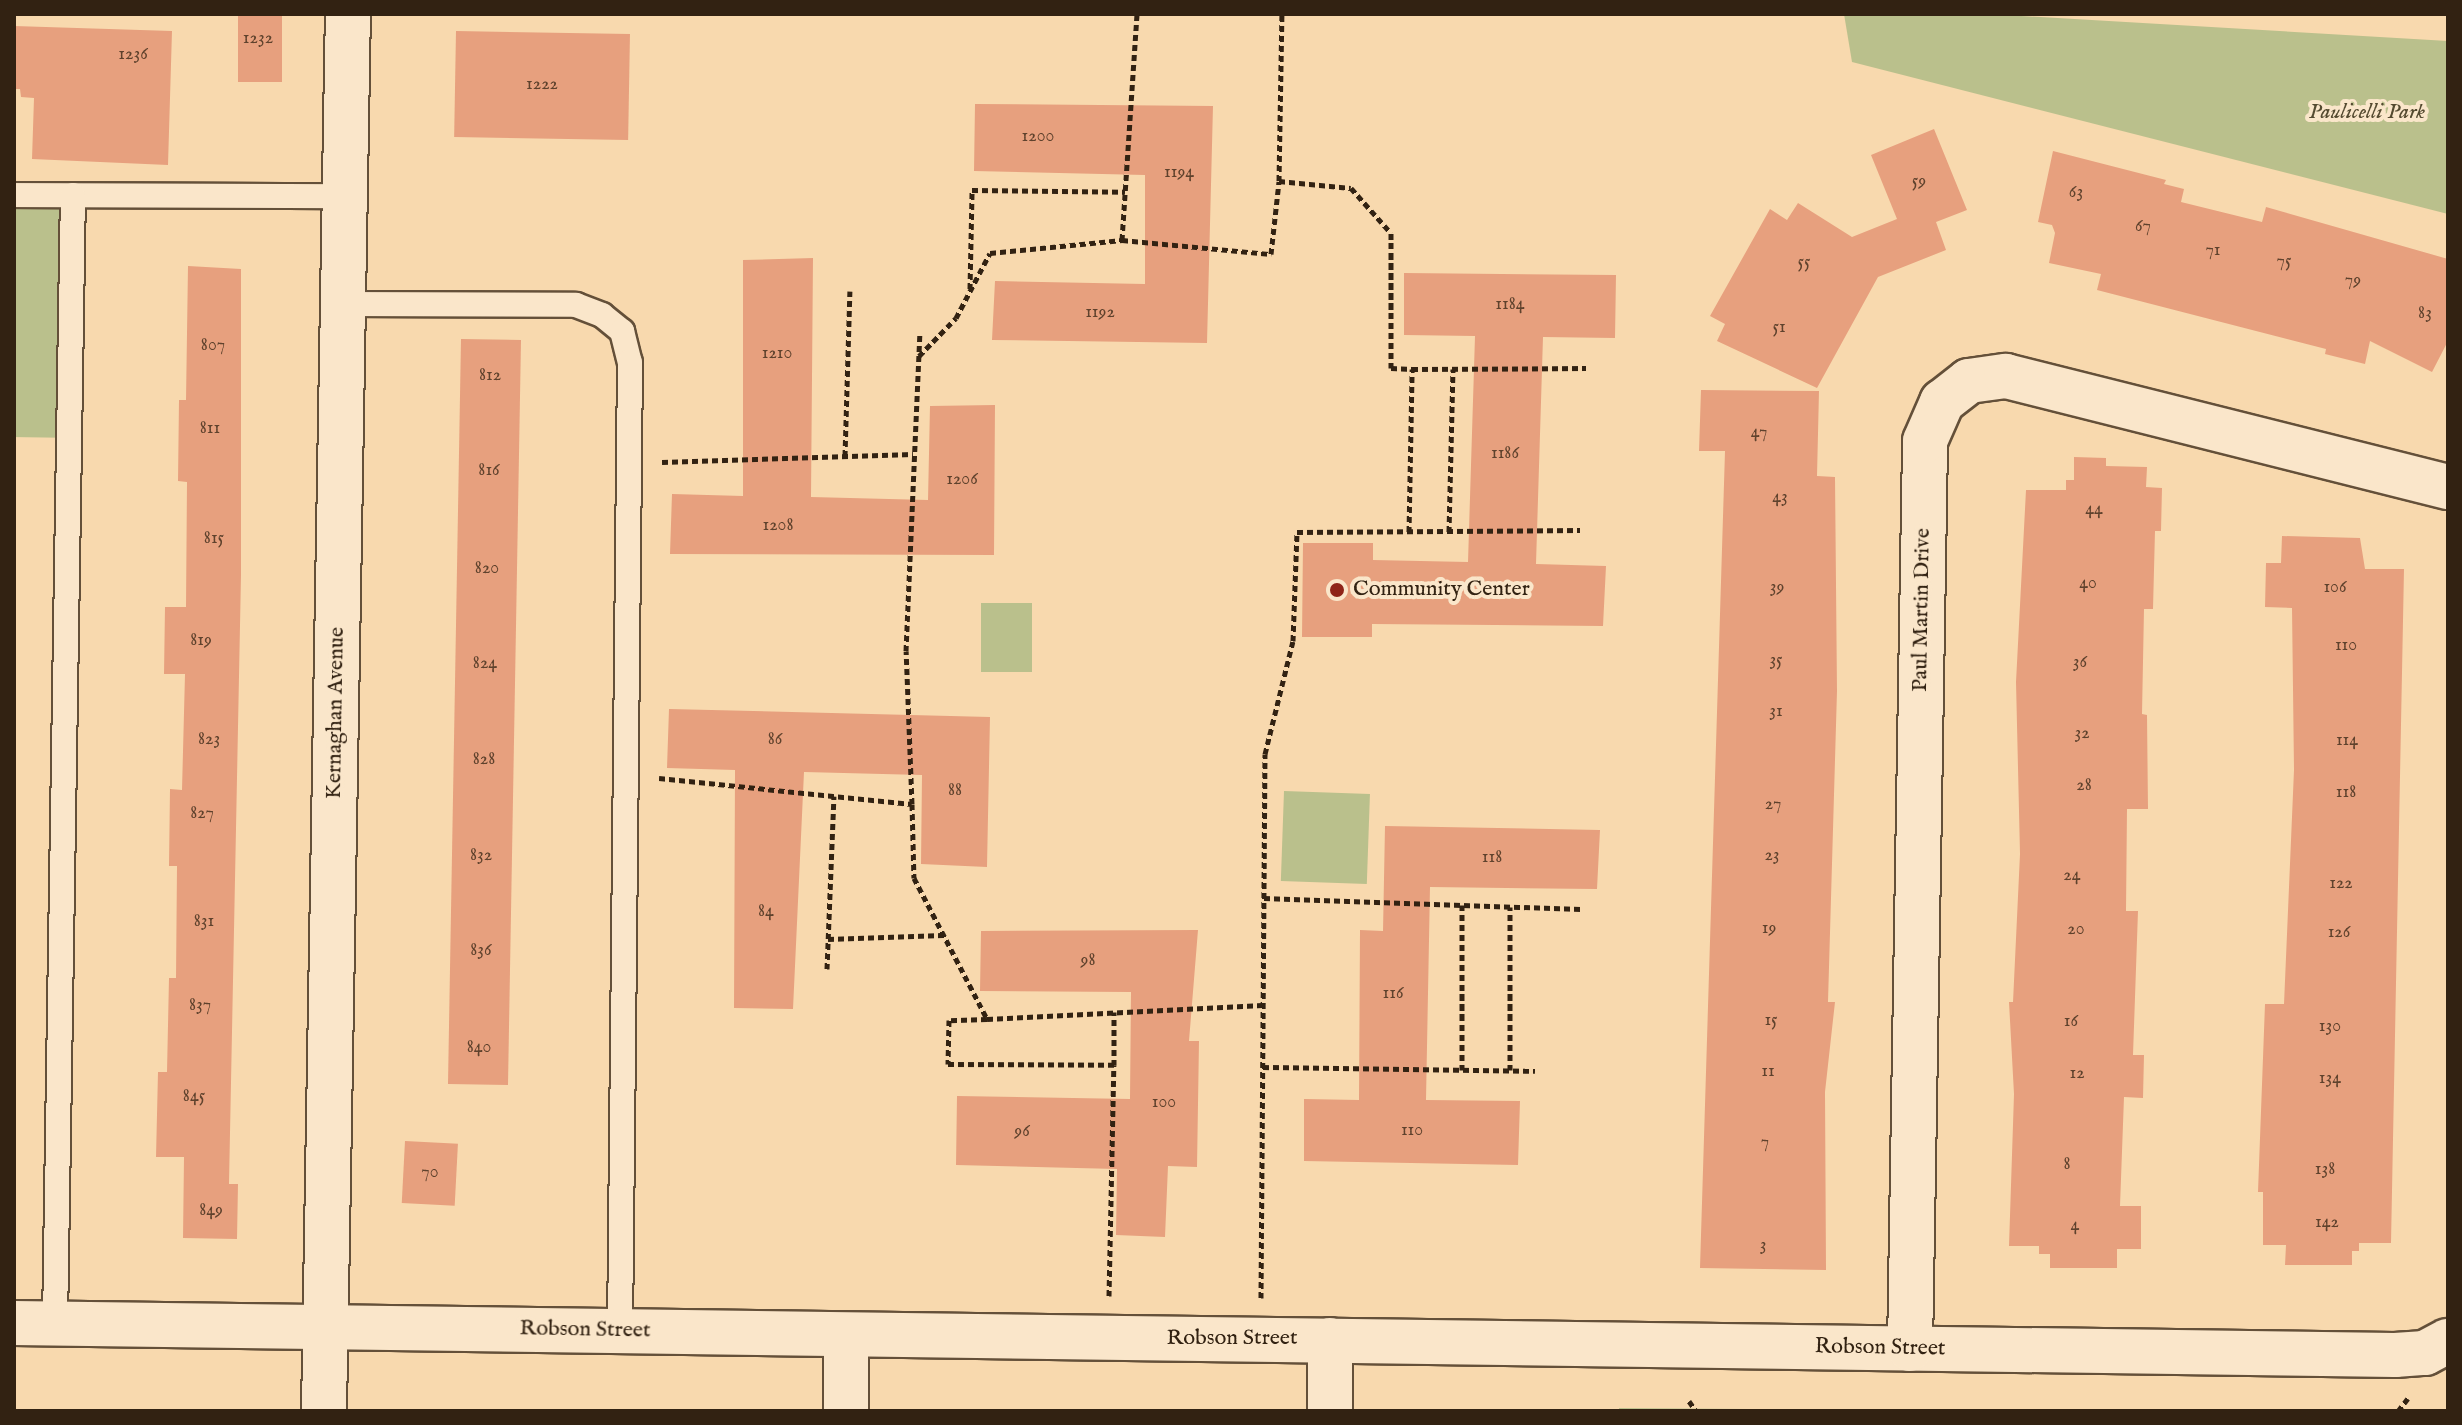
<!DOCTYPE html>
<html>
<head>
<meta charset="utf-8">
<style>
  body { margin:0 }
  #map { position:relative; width:2462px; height:1425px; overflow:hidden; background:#f8d9ae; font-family:"IM FELL English",serif }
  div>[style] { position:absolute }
  .green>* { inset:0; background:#bac08c; transform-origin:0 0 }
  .building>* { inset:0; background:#e7a07e; transform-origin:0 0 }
  .path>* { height:5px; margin-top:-2.5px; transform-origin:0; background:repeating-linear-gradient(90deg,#322212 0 6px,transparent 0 10px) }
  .roads { filter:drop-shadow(2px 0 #645039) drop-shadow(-2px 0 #645039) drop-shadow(0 2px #645039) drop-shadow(0 -2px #645039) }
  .lane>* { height:24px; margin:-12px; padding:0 12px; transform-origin:12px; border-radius:12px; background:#fae6ca }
  .street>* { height:44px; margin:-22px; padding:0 22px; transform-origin:22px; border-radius:22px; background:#fae6ca }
  .dots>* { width:22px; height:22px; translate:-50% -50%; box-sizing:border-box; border:4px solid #fae6ca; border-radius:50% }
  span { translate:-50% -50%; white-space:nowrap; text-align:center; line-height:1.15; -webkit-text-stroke:8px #fae6ca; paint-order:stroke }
  .number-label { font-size:18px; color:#5f422d }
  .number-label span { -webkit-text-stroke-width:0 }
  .park-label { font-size:22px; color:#544a30; font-style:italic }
  .poi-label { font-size:22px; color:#322212 }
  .left { translate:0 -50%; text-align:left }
  .street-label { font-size:22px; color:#322212 }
  .frame { position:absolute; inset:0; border:16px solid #322212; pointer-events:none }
</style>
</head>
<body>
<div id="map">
  <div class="green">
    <div style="clip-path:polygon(1844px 14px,1988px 14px,2448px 41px,2448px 214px,1852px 62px)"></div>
    <div style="left:14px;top:204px;width:51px;height:233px;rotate:1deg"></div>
    <div style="left:981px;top:603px;width:51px;height:69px"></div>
    <div style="left:1284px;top:791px;width:86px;height:90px;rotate:2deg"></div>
    <div style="clip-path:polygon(1619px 1408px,2010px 1411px,1619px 1411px)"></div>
  </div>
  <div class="building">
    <div style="left:238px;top:14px;width:44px;height:68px"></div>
    <div style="clip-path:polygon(14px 26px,172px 31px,168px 165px,32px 159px,34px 98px,21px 97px,20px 89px,14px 89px)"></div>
    <div style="left:456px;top:31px;width:174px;height:106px;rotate:1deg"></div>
    <div style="clip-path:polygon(975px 104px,1213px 106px,1207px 343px,992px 340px,995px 281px,1145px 284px,1145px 175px,974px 171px)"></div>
    <div style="clip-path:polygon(1934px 129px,1967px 210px,1936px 222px,1946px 250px,1878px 277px,1817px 388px,1717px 341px,1725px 324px,1710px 316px,1770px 209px,1787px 220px,1798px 203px,1852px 237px,1897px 219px,1871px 155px)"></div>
    <div style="clip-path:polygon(2053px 151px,2166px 180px,2164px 184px,2184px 189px,2181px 202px,2262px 222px,2266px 207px,2448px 259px,2448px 341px,2432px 372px,2370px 341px,2365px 364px,2325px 354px,2326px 349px,2097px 290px,2101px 274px,2049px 263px,2055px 233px,2052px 225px,2038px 222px)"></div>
    <div style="clip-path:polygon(813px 258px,811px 497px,928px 500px,930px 406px,995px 405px,994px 555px,670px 554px,672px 494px,743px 496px,743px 260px)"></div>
    <div style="clip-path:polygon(188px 266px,241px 269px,241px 575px,229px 1184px,238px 1184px,237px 1239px,183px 1238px,184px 1157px,156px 1157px,158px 1072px,167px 1072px,169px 978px,176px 978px,177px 866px,169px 866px,170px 789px,182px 790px,185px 674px,164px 674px,165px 607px,186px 607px,187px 482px,178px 481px,179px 400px,186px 400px)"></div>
    <div style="clip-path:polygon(1404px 273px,1616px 275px,1615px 338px,1543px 337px,1536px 564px,1606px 566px,1603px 626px,1372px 624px,1372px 637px,1302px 637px,1303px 543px,1373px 543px,1373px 560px,1468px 562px,1475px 336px,1404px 335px)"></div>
    <div style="left:461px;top:339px;width:60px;height:745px;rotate:1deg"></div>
    <div style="clip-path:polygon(1701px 390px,1819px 391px,1817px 476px,1835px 477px,1837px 691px,1828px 1002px,1835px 1002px,1825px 1092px,1826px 1270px,1700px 1268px,1725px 451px,1699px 451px)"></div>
    <div style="clip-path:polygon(2074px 457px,2106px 458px,2106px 466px,2147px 467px,2146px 487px,2162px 488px,2161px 531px,2155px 531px,2153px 609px,2144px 609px,2142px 714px,2147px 715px,2148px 809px,2127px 809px,2126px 911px,2138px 911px,2133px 1055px,2144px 1055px,2143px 1098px,2124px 1097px,2120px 1206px,2141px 1206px,2141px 1249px,2117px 1249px,2117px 1268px,2050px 1268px,2050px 1254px,2039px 1254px,2039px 1246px,2009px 1246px,2014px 1094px,2009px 1002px,2013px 1002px,2020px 854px,2016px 682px,2026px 490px,2066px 490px,2066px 480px,2074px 480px)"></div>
    <div style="clip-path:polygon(2282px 536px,2360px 538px,2365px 569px,2404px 569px,2391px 1243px,2359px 1243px,2359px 1251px,2352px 1251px,2352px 1265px,2285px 1265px,2286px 1245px,2263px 1245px,2263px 1192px,2258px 1192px,2265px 1004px,2284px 1004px,2294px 770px,2292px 608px,2265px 607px,2266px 563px,2281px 563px)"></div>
    <div style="clip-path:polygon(669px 709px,990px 717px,987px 867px,921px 864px,922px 775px,804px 772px,793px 1009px,734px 1008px,735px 770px,667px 768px)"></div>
    <div style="clip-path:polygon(1385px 826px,1600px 830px,1597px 889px,1430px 887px,1426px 1100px,1520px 1101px,1518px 1165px,1304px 1161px,1304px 1099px,1359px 1100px,1360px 930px,1383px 931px)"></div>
    <div style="clip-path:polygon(1198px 930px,1189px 1041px,1199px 1041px,1197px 1167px,1168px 1166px,1165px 1237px,1116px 1235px,1117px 1169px,956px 1165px,957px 1096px,1130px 1099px,1131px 992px,980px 991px,981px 931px)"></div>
    <div style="left:405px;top:1141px;width:53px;height:62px;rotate:3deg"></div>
  </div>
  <div class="path">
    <div style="left:1279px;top:181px;width:72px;rotate:5.6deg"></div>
    <div style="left:1351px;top:188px;width:60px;rotate:48.4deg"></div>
    <div style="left:1391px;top:233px;width:135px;rotate:90deg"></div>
    <div style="left:1391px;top:368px;width:21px;rotate:3deg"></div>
    <div style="left:1122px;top:240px;width:226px;rotate:-86.2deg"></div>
    <div style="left:970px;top:289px;width:99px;rotate:-88.8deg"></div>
    <div style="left:972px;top:190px;width:153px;rotate:0.7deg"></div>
    <div style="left:919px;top:356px;width:53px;rotate:-45.8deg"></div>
    <div style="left:956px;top:318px;width:73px;rotate:-62.4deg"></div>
    <div style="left:990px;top:253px;width:133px;rotate:-5.6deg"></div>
    <div style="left:1122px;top:240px;width:150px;rotate:5.4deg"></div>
    <div style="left:1271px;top:254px;width:73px;rotate:-83.7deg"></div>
    <div style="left:1279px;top:181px;width:167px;rotate:-89deg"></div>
    <div style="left:845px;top:456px;width:165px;rotate:-88.3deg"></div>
    <div style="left:662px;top:462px;width:251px;rotate:-1.8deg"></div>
    <div style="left:1409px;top:532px;width:163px;rotate:-88.9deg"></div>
    <div style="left:1412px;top:369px;width:174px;rotate:-0.3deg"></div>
    <div style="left:1449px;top:532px;width:163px;rotate:-88.6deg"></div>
    <div style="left:659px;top:778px;width:254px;rotate:5.9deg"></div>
    <div style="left:912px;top:804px;width:153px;rotate:-92.2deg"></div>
    <div style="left:906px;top:651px;width:317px;rotate:-87.5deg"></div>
    <div style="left:912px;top:804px;width:74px;rotate:88.5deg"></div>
    <div style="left:914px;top:878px;width:159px;rotate:62.6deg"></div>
    <div style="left:987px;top:1019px;width:276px;rotate:-2.9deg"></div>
    <div style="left:1264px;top:898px;width:317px;rotate:2deg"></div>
    <div style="left:828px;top:939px;width:115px;rotate:-2deg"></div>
    <div style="left:827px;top:969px;width:173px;rotate:-87.7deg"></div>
    <div style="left:987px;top:1019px;width:38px;rotate:178deg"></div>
    <div style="left:949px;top:1020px;width:44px;rotate:91.3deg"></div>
    <div style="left:948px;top:1064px;width:166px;rotate:0.3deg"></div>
    <div style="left:1114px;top:1065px;width:53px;rotate:-90deg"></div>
    <div style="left:1263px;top:1067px;width:272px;rotate:0.8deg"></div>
    <div style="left:1462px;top:1070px;width:165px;rotate:-90deg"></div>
    <div style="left:1510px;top:1070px;width:163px;rotate:-90deg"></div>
    <div style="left:1109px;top:1296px;width:231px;rotate:-88.8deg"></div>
    <div style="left:1261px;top:1298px;width:544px;rotate:-89.58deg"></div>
    <div style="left:1265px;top:754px;width:116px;rotate:-76.1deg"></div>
    <div style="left:1293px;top:641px;width:109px;rotate:-87.9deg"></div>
    <div style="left:1297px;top:532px;width:283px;rotate:-0.4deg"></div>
    <div style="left:1689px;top:1401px;width:12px;rotate:55deg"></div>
    <div style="left:2398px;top:1411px;width:16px;rotate:-52deg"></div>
  </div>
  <div class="roads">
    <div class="lane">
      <div style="left:14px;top:195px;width:330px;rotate:0.2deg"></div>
      <div style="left:343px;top:304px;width:233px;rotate:0.2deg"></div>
      <div style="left:576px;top:305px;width:28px;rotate:21deg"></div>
      <div style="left:602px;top:315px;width:26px;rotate:39deg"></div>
      <div style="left:622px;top:331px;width:32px;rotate:76deg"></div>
      <div style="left:630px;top:362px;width:969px;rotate:90.59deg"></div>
      <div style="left:55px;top:1324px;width:1129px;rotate:-89.09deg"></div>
    </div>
    <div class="street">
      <div style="left:14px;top:1323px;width:2381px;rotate:0.77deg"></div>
      <div style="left:2395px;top:1355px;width:30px;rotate:-4deg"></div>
      <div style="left:2425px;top:1353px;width:26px;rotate:-28deg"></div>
      <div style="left:1910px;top:1349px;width:908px;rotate:-89.05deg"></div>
      <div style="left:1925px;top:441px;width:43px;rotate:-66.4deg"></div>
      <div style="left:1942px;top:402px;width:34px;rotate:-38deg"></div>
      <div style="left:1969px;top:381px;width:37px;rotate:-8deg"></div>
      <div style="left:2006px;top:376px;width:456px;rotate:14.1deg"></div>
      <div style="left:324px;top:1411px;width:1397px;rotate:-89.02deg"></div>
      <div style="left:846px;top:1411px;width:75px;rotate:-90deg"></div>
      <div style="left:1330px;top:1411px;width:71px;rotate:-90deg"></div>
    </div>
  </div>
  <div class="dots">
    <div style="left:1337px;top:590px;background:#8f2418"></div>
  </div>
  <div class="number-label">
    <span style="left:258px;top:39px">1232</span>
    <span style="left:133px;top:55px">1236</span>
    <span style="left:542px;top:85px">1222</span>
    <span style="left:1038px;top:137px">1200</span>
    <span style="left:1179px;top:173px">1194</span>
    <span style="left:1919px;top:182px">59</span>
    <span style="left:2076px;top:193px">63</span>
    <span style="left:2143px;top:227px">67</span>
    <span style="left:2213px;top:251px">71</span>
    <span style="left:2284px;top:262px">75</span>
    <span style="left:1804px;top:263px">55</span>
    <span style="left:2353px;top:281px">79</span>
    <span style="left:1510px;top:305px">1184</span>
    <span style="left:1100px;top:313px">1192</span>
    <span style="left:2425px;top:314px">83</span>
    <span style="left:1779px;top:328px">51</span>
    <span style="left:213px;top:346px">807</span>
    <span style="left:777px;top:354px">1210</span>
    <span style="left:490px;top:376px">812</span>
    <span style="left:210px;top:429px">811</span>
    <span style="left:1759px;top:433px">47</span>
    <span style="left:1505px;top:454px">1186</span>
    <span style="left:489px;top:471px">816</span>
    <span style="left:962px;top:480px">1206</span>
    <span style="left:1780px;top:498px">43</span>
    <span style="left:2094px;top:510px">44</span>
    <span style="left:778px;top:526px">1208</span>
    <span style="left:214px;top:539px">815</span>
    <span style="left:487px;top:569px">820</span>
    <span style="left:2088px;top:584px">40</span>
    <span style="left:1777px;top:588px">39</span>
    <span style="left:2335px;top:588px">106</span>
    <span style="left:201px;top:641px">819</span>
    <span style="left:2346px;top:646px">110</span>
    <span style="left:1776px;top:661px">35</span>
    <span style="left:2080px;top:663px">36</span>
    <span style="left:485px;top:664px">824</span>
    <span style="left:1776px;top:712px">31</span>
    <span style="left:2082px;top:734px">32</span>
    <span style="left:209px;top:740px">823</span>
    <span style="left:775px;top:740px">86</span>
    <span style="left:2347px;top:741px">114</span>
    <span style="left:484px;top:760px">828</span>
    <span style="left:2084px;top:786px">28</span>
    <span style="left:955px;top:791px">88</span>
    <span style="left:2346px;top:793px">118</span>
    <span style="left:1773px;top:805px">27</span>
    <span style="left:202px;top:814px">827</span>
    <span style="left:481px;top:856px">832</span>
    <span style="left:1772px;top:856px">23</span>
    <span style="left:1492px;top:858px">118</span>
    <span style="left:2072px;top:876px">24</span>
    <span style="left:2341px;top:884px">122</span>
    <span style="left:766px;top:912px">84</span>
    <span style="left:204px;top:922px">831</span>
    <span style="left:1769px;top:929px">19</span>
    <span style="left:2076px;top:930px">20</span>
    <span style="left:2339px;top:933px">126</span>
    <span style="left:481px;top:951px">836</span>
    <span style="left:1088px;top:961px">98</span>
    <span style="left:1393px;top:994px">116</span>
    <span style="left:200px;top:1006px">837</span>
    <span style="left:1771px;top:1021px">15</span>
    <span style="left:2071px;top:1022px">16</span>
    <span style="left:2330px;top:1027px">130</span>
    <span style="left:479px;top:1048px">840</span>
    <span style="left:1768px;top:1072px">11</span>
    <span style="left:2077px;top:1074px">12</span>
    <span style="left:2330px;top:1079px">134</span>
    <span style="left:194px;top:1097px">845</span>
    <span style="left:1164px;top:1103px">100</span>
    <span style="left:1412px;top:1131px">110</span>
    <span style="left:1022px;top:1132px">96</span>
    <span style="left:1765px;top:1143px">7</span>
    <span style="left:2067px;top:1165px">8</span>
    <span style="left:2325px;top:1170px">138</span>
    <span style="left:430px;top:1173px">70</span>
    <span style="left:211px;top:1211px">849</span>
    <span style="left:2327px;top:1223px">142</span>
    <span style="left:2075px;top:1226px">4</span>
    <span style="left:1763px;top:1246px">3</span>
  </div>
  <div class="park-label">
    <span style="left:2367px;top:113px">Paulicelli Park</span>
  </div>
  <div class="poi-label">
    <span class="left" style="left:1353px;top:590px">Community Center</span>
  </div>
  <div class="street-label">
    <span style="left:1922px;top:610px;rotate:-89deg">Paul Martin Drive</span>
    <span style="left:336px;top:713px;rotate:-89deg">Kernaghan Avenue</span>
    <span style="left:585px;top:1330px;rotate:1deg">Robson Street</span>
    <span style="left:1232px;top:1339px">Robson Street</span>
    <span style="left:1880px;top:1348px;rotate:1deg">Robson Street</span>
  </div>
  <div class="frame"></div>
</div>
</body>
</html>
